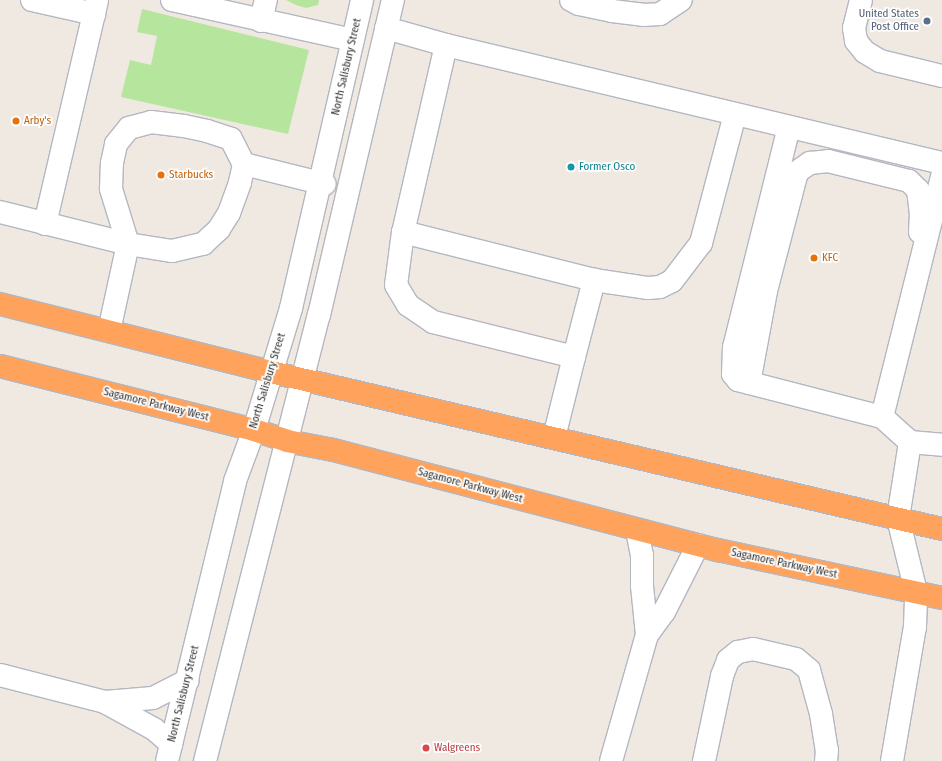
<!DOCTYPE html>
<html>
<head>
<meta charset="utf-8">
<style>
  body { margin:0 }
  #map { position:relative; width:942px; height:761px; overflow:hidden; background:#efe9e1; font-family:"Fira Sans Condensed",sans-serif }
  div>[style] { position:absolute }
  .green>* { inset:0; background:#b6e59e }
  .roads { filter:drop-shadow(1px 0 #b4b7c1) drop-shadow(-1px 0 #b4b7c1) drop-shadow(0 1px #b4b7c1) drop-shadow(0 -1px #b4b7c1) }
  .minor>* { height:22px; margin:-11px; padding:0 11px; transform-origin:11px; border-radius:11px; background:#fff }
  .highway>* { height:22px; margin:-11px; padding:0 11px; transform-origin:11px; border-radius:11px; background:#ffa35c }
  .dots>* { width:11px; height:11px; translate:-50% -50%; box-sizing:border-box; border:2px solid #fff; border-radius:50% }
  span { translate:-50% -50%; white-space:nowrap; text-align:center; line-height:1.15; -webkit-text-stroke:3.5px #fff; paint-order:stroke }
  .service-label { font-size:11px; color:#4e5e75 }
  .right { translate:-100% -50%; text-align:right }
  .street-label { font-size:11px; color:#2e2e2e }
  .food-label { font-size:11px; color:#c56008 }
  .left { translate:0 -50%; text-align:left }
  .culture-label { font-size:11px; color:#0d838f }
  .health-label { font-size:11px; color:#be3a42 }
</style>
</head>
<body>
<div id="map">
  <div class="green">
    <div style="clip-path:polygon(286px 0,319px 0,318px 5px,306px 8px,296px 5px)"></div>
    <div style="clip-path:polygon(142px 9px,309px 50px,288px 134px,121px 97px,130px 60px,151px 65px,157px 36px,137px 32px)"></div>
  </div>
  <div class="roads">
    <div class="minor">
      <div style="left:32px;top:0;width:64px;rotate:12.7deg"></div>
      <div style="left:172px;top:0;width:185px;rotate:12.5deg"></div>
      <div style="left:571px;top:0;width:9px;rotate:27deg"></div>
      <div style="left:579px;top:4px;width:34px;rotate:12deg"></div>
      <div style="left:612px;top:11px;width:31px;rotate:7deg"></div>
      <div style="left:643px;top:15px;width:17px;rotate:-3deg"></div>
      <div style="left:660px;top:14px;width:25px;rotate:-34deg"></div>
      <div style="left:861px;top:0;width:29px;rotate:104deg"></div>
      <div style="left:854px;top:28px;width:13px;rotate:81deg"></div>
      <div style="left:856px;top:41px;width:14px;rotate:51deg"></div>
      <div style="left:865px;top:52px;width:17px;rotate:31deg"></div>
      <div style="left:880px;top:61px;width:64px;rotate:13.6deg"></div>
      <div style="left:261px;top:21px;width:22px;rotate:-77deg"></div>
      <div style="left:386px;top:28px;width:62px;rotate:15.8deg"></div>
      <div style="left:446px;top:45px;width:510px;rotate:13.38deg"></div>
      <div style="left:446px;top:45px;width:192px;rotate:102.9deg"></div>
      <div style="left:403px;top:232px;width:53px;rotate:97.5deg"></div>
      <div style="left:396px;top:285px;width:23px;rotate:59deg"></div>
      <div style="left:408px;top:305px;width:30px;rotate:34deg"></div>
      <div style="left:433px;top:322px;width:145px;rotate:13.9deg"></div>
      <div style="left:574px;top:357px;width:82px;rotate:104deg"></div>
      <div style="left:789px;top:127px;width:227px;rotate:104deg"></div>
      <div style="left:734px;top:347px;width:27px;rotate:92deg"></div>
      <div style="left:733px;top:374px;width:8px;rotate:50deg"></div>
      <div style="left:738px;top:380px;width:149px;rotate:14.4deg"></div>
      <div style="left:0;top:212px;width:132px;rotate:14deg"></div>
      <div style="left:45px;top:224px;width:230px;rotate:-76.9deg"></div>
      <div style="left:403px;top:232px;width:197px;rotate:14.1deg"></div>
      <div style="left:594px;top:280px;width:55px;rotate:8.4deg"></div>
      <div style="left:648px;top:288px;width:12px;rotate:-5deg"></div>
      <div style="left:660px;top:287px;width:13px;rotate:-27deg"></div>
      <div style="left:672px;top:281px;width:48px;rotate:-52.7deg"></div>
      <div style="left:701px;top:243px;width:133px;rotate:-75.2deg"></div>
      <div style="left:128px;top:244px;width:58px;rotate:-107.2deg"></div>
      <div style="left:111px;top:189px;width:26px;rotate:-88deg"></div>
      <div style="left:112px;top:163px;width:19px;rotate:-78deg"></div>
      <div style="left:116px;top:144px;width:21px;rotate:-51deg"></div>
      <div style="left:129px;top:128px;width:23px;rotate:-15deg"></div>
      <div style="left:151px;top:122px;width:33px;rotate:7deg"></div>
      <div style="left:184px;top:126px;width:24px;rotate:12deg"></div>
      <div style="left:207px;top:131px;width:25px;rotate:18deg"></div>
      <div style="left:231px;top:139px;width:28px;rotate:63deg"></div>
      <div style="left:109px;top:331px;width:89px;rotate:-77.7deg"></div>
      <div style="left:128px;top:244px;width:45px;rotate:9deg"></div>
      <div style="left:172px;top:251px;width:32px;rotate:-13deg"></div>
      <div style="left:203px;top:244px;width:22px;rotate:-43deg"></div>
      <div style="left:219px;top:229px;width:19px;rotate:-58deg"></div>
      <div style="left:229px;top:213px;width:33px;rotate:-70deg"></div>
      <div style="left:240px;top:182px;width:18px;rotate:-77deg"></div>
      <div style="left:244px;top:164px;width:83px;rotate:13.9deg"></div>
      <div style="left:574px;top:357px;width:80px;rotate:-75.4deg"></div>
      <div style="left:749px;top:383px;width:94px;rotate:-79.5deg"></div>
      <div style="left:766px;top:291px;width:123px;rotate:-75.4deg"></div>
      <div style="left:797px;top:172px;width:16px;rotate:-35deg"></div>
      <div style="left:810px;top:163px;width:18px;rotate:-6deg"></div>
      <div style="left:828px;top:161px;width:83px;rotate:13.9deg"></div>
      <div style="left:909px;top:181px;width:13px;rotate:45deg"></div>
      <div style="left:918px;top:190px;width:23px;rotate:83deg"></div>
      <div style="left:921px;top:213px;width:19px;rotate:93deg"></div>
      <div style="left:910px;top:442px;width:32px;rotate:5deg"></div>
      <div style="left:637px;top:530px;width:25px;rotate:79deg"></div>
      <div style="left:642px;top:555px;width:31px;rotate:90deg"></div>
      <div style="left:642px;top:586px;width:49px;rotate:84.2deg"></div>
      <div style="left:0;top:675px;width:108px;rotate:14.4deg"></div>
      <div style="left:105px;top:702px;width:56px;rotate:28.9deg"></div>
      <div style="left:154px;top:729px;width:23px;rotate:41deg"></div>
      <div style="left:105px;top:702px;width:48px;rotate:-4.8deg"></div>
      <div style="left:153px;top:698px;width:39px;rotate:-27deg"></div>
      <div style="left:167px;top:761px;width:288px;rotate:-76.3deg"></div>
      <div style="left:235px;top:481px;width:54px;rotate:-69.6deg"></div>
      <div style="left:254px;top:430px;width:127px;rotate:-73.1deg"></div>
      <div style="left:291px;top:308px;width:316px;rotate:-77deg"></div>
      <div style="left:205px;top:761px;width:460px;rotate:-75.7deg"></div>
      <div style="left:319px;top:315px;width:324px;rotate:-76.8deg"></div>
      <div style="left:611px;top:761px;width:131px;rotate:-74.1deg"></div>
      <div style="left:647px;top:635px;width:29px;rotate:-54deg"></div>
      <div style="left:664px;top:612px;width:75px;rotate:-63.1deg"></div>
      <div style="left:704px;top:761px;width:87px;rotate:-78deg"></div>
      <div style="left:722px;top:676px;width:17px;rotate:-69deg"></div>
      <div style="left:728px;top:660px;width:13px;rotate:-39deg"></div>
      <div style="left:738px;top:652px;width:15px;rotate:-11deg"></div>
      <div style="left:753px;top:649px;width:44px;rotate:13.1deg"></div>
      <div style="left:796px;top:659px;width:17px;rotate:40deg"></div>
      <div style="left:809px;top:670px;width:46px;rotate:74.7deg"></div>
      <div style="left:821px;top:714px;width:36px;rotate:81deg"></div>
      <div style="left:827px;top:750px;width:11px;rotate:95deg"></div>
      <div style="left:892px;top:761px;width:136px;rotate:-80.3deg"></div>
      <div style="left:915px;top:627px;width:35px;rotate:-88deg"></div>
      <div style="left:916px;top:592px;width:76px;rotate:-103.7deg"></div>
      <div style="left:898px;top:518px;width:77px;rotate:-81deg"></div>
      <div style="left:910px;top:442px;width:38px;rotate:-138deg"></div>
      <div style="left:882px;top:417px;width:248px;rotate:-76deg"></div>
    </div>
    <div class="highway">
      <div style="left:0;top:304px;width:279px;rotate:14.1deg"></div>
      <div style="left:271px;top:372px;width:689px;rotate:13.17deg"></div>
      <div style="left:0;top:366px;width:262px;rotate:14.1deg"></div>
      <div style="left:254px;top:430px;width:35px;rotate:18deg"></div>
      <div style="left:287px;top:441px;width:47px;rotate:11.1deg"></div>
      <div style="left:333px;top:450px;width:398px;rotate:14.6deg"></div>
      <div style="left:718px;top:550px;width:229px;rotate:12.1deg"></div>
    </div>
  </div>
  <div class="dots">
    <div style="left:927px;top:21px;background:#5c6f8a"></div>
    <div style="left:16px;top:121px;background:#e8710a"></div>
    <div style="left:571px;top:167px;background:#0f9aa8"></div>
    <div style="left:161px;top:175px;background:#e8710a"></div>
    <div style="left:814px;top:258px;background:#e8710a"></div>
    <div style="left:426px;top:748px;background:#e0444e"></div>
  </div>
  <div class="service-label">
    <span class="right" style="left:919px;top:21px">United States<br>Post Office</span>
  </div>
  <div class="street-label">
    <span style="left:347px;top:67px;rotate:-77deg">North Salisbury Street</span>
    <span style="left:268px;top:381px;rotate:-73deg">North Salisbury Street</span>
    <span style="left:156px;top:405px;rotate:14deg">Sagamore Parkway West</span>
    <span style="left:470px;top:486px;rotate:15deg">Sagamore Parkway West</span>
    <span style="left:784px;top:564px;rotate:12deg">Sagamore Parkway West</span>
    <span style="left:184px;top:694px;rotate:-76deg">North Salisbury Street</span>
  </div>
  <div class="food-label">
    <span class="left" style="left:24px;top:121px">Arby's</span>
    <span class="left" style="left:169px;top:175px">Starbucks</span>
    <span class="left" style="left:822px;top:258px">KFC</span>
  </div>
  <div class="culture-label">
    <span class="left" style="left:579px;top:167px">Former Osco</span>
  </div>
  <div class="health-label">
    <span class="left" style="left:434px;top:748px">Walgreens</span>
  </div>
</div>
</body>
</html>
